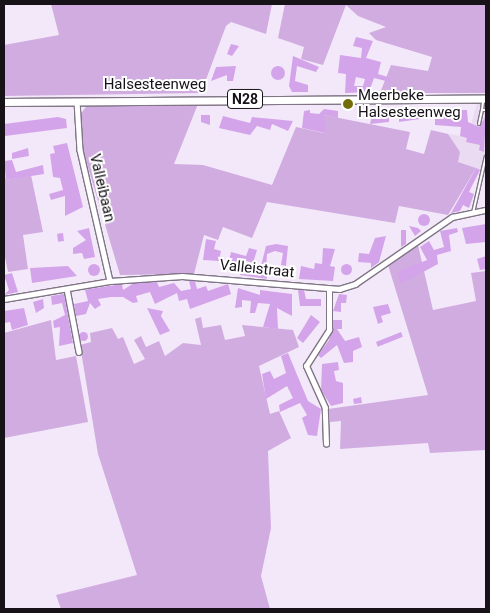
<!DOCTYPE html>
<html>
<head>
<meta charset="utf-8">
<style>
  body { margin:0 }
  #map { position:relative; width:490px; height:613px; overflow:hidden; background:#f3e8f9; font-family:Roboto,sans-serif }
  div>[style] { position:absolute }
  .built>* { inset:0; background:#eadbf2 }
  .green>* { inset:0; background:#d1ace1 }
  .building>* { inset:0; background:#d4a4ea; transform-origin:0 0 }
  .round { border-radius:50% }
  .roads { filter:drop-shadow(1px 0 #7f7584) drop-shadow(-1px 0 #7f7584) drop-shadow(0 1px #7f7584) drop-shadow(0 -1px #7f7584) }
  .lane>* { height:2px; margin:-1px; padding:0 1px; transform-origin:1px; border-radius:1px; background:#fff }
  .street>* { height:4.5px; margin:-2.25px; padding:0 2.25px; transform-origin:2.25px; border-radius:2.25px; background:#fff }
  .primary>* { height:7px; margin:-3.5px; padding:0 3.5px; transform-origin:3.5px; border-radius:3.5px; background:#fff }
  .dots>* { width:14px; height:14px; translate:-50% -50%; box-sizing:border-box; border:2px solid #fff; border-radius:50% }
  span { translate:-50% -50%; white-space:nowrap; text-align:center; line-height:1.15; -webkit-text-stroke:4px #fff; paint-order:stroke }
  .shield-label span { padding:1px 4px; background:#fff; border:1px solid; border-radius:4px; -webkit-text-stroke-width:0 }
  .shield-label { font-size:14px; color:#161218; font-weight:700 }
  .street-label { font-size:15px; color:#161218 }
  .poi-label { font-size:15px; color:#161218 }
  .left { translate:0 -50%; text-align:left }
  .frame { position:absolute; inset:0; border:5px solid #161218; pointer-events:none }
</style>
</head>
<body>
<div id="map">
  <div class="built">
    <div style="clip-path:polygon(477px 104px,486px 104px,484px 178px,474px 171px,476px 168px,458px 162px,448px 134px,467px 137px)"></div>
  </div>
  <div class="green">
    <div style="clip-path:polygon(51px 4px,272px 4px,266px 34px,231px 22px,226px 26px,201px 93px,4px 96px,4px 45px,59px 35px)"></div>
    <div style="clip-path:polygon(285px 4px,486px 4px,486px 93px,380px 93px,391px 65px,428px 71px,432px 57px,376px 40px,369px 33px,386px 27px,358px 16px,346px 5px,323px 65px,301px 59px,304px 47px,278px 38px)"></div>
    <div style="clip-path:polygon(88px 104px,198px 104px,174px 164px,203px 165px,272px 185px,296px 127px,324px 133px,324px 115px,410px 132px,406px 149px,424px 154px,431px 130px,448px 134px,460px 152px,458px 162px,476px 168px,448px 215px,399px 206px,395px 223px,267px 202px,252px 238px,223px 227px,218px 240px,204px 235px,194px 274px,120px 275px,82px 147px,80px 115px)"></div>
    <div style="clip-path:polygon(4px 172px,6px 180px,31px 175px,43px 232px,23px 235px,28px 269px,8px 272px,4px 252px)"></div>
    <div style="clip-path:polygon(418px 245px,433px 310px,476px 301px,471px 273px,486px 271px,486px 450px,430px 453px,428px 443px,340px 449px,341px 421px,330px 422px,328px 409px,428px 395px,388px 265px)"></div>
    <div style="clip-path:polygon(201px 317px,203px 328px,221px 325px,225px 340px,245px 336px,242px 325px,293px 330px,299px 347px,259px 366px,270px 414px,279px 411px,291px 438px,268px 451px,271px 528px,261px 576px,270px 609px,61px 609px,56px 595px,137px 575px,98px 454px,80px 345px,91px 342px,90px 333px,112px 328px,118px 339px,123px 337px,134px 364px,145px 359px,134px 340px,141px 336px,146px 347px,159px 341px,165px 356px,183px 343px,201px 345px,195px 319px)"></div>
    <div style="clip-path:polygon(51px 320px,56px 360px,76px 356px,88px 422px,4px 438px,4px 333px)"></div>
  </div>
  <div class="building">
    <div style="clip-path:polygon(evenodd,356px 37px,373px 41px,366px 58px,381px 62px,378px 74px,391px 78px,390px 82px,374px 78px,369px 92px,345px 93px,346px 74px,338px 73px,340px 55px,361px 58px,362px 48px,353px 46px,356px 37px,356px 77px,365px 79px,363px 86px,354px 86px,356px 77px)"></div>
    <div style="clip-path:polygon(231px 44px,239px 46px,232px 56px,227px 54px)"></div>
    <div style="clip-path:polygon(293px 56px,319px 67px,316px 72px,297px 66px,295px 81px,308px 85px,308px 92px,292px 92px,289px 86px)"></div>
    <div style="clip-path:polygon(236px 66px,233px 81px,227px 81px,227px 75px,211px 81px,216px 67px)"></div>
    <div class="round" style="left:271px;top:66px;width:14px;height:14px"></div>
    <div style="clip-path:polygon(324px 109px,338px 111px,338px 118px,324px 115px,325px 133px,302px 128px,304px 111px,310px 110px,310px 113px,319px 114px)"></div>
    <div style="clip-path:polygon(419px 109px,420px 119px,399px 122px,399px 114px)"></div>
    <div style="clip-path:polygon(456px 110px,467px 110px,468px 122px,479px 127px,486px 116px,484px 152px,479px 150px,480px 145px,466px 142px,467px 138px,460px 136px,461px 127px,435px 125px,435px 114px,454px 115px)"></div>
    <div style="clip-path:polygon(389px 114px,389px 122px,370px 124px,372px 115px)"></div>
    <div style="clip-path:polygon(201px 115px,210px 115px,210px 125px,201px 122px)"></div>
    <div style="clip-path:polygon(223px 116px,250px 123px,252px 117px,293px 121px,288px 131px,272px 124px,270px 130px,257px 126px,250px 135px,219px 128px)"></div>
    <div style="clip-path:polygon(58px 117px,66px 119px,67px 128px,5px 136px,4px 124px)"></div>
    <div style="clip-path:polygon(67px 143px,83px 207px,65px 216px,65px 196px,51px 200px,49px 194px,63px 190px,60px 178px,53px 177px,50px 154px,55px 153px,53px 146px)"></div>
    <div style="clip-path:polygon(28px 148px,29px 156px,12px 159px,12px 153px)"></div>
    <div style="clip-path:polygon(12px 160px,16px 172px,43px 165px,44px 174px,6px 180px,4px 161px)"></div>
    <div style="clip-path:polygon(476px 168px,480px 170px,469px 192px,474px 194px,469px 208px,463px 205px,460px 211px,451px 213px)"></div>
    <div class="round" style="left:418px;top:214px;width:12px;height:12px"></div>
    <div style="clip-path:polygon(486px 224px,486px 242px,466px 244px,462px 228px)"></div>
    <div style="clip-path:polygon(409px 226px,418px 228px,421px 231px,415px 236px)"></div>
    <div style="clip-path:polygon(89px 228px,95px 257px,84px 259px,82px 253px,73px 254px,73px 248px,86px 240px,77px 231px)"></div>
    <div style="clip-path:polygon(457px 228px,458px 232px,449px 235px,451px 251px,437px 255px,438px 264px,401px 284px,397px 272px,427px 260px,420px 247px,429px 241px,434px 250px,444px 247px,440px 231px)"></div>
    <div style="clip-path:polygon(401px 230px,406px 230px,406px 244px,401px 247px)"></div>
    <div style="left:63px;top:233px;width:8px;height:6px;rotate:83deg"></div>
    <div style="clip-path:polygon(386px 236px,379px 262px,371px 268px,371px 263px,358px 262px,359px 253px,369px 254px,375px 238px)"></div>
    <div style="clip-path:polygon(206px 239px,216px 241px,214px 249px,221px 251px,219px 261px,203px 260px)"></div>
    <div style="clip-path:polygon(276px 244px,288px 246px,286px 266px,281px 265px,283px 253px,275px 251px,267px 254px,266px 268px,261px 266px,266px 246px)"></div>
    <div style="clip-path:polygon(249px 248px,257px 250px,253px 263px,238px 258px,236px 268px,228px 266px,231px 252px,246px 256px)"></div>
    <div style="clip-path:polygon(323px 248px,335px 249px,330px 266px,335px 267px,333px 281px,299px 279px,301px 266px,314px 269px,315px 263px,322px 264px)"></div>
    <div style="clip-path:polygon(486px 256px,486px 269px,480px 270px,477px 259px)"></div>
    <div class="round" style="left:340.5px;top:263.5px;width:11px;height:11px"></div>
    <div class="round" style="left:88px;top:264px;width:12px;height:12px"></div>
    <div style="clip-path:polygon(68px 266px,77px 276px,32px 283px,30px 268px)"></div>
    <div style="left:241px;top:268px;width:27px;height:7px;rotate:8deg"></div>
    <div style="left:284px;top:268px;width:8px;height:9px;rotate:14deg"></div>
    <div style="clip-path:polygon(12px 273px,18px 292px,4px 295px,9px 290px,4px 275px)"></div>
    <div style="clip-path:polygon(189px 281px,195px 281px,197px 289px,206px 286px,208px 291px,228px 284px,231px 294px,190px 309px,187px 299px,179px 301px,177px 293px,155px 304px,150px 292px,136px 296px,138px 302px,133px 303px,123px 297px,111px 297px,98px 299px,101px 305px,95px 309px,90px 303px,86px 314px,76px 316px,74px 304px,88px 301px,85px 290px,89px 289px,122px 284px,123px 290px,134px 283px,157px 282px,159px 287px,174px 283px,181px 291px,191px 289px)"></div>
    <div style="clip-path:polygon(238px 288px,260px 295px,260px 290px,292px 294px,292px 316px,277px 308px,278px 329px,263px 327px,270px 304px,258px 303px,255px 313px,250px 313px,251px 301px,242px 300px,242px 307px,235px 308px)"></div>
    <div style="clip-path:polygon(298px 290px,304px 290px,306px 299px,321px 299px,321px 306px,300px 306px)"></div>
    <div style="clip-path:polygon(64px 294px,73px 343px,59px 346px,60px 327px,54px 328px,53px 321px,65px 315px,62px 303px,52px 305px,51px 296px)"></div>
    <div style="clip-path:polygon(339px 294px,347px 295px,346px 303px,341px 303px,341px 312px,333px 311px)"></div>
    <div style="clip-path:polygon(43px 299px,44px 308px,36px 313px,33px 302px)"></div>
    <div style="clip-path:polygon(388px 304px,391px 313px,381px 316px,383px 322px,378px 324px,373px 307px)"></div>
    <div style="clip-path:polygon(24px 308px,28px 325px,12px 330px,10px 322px,4px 323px,4px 311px)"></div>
    <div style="clip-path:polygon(147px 308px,163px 311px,161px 316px,170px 331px,160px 335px)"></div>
    <div style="clip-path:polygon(311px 315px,320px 322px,303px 343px,297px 338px)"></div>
    <div style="clip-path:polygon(333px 320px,342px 320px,342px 329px,337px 329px,345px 341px,359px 337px,362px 347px,353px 351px,353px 362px,344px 363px,337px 345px,321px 358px,318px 355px,329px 340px)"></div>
    <div class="round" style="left:78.5px;top:331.5px;width:9px;height:9px"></div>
    <div style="left:401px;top:332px;width:5px;height:27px;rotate:68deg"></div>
    <div style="clip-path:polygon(288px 353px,308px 401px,321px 409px,317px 436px,308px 435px,302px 418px,307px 415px,300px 403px,280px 412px,279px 405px,293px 398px,287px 386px,266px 399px,262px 374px,270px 371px,274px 379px,286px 373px,281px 356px)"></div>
    <div style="clip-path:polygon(338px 362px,339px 370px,334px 371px,336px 381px,343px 383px,343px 403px,331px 406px,321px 390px,322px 364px)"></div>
    <div style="clip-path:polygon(361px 397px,362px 403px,354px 404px,353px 399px)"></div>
  </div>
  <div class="roads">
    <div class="lane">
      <div style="left:483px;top:102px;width:8px;rotate:97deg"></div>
      <div style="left:482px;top:110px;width:4px"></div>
      <div style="left:479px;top:124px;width:14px;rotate:-78deg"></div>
      <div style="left:473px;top:213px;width:58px;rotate:-77.2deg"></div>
    </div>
    <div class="street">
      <div style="left:77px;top:101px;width:49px;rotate:86.5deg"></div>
      <div style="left:80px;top:150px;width:134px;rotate:77.1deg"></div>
      <div style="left:67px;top:289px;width:64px;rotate:79.2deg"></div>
      <div style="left:4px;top:299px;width:108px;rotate:-9.6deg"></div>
      <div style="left:110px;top:281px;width:72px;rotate:-4deg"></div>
      <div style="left:182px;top:276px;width:158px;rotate:4.7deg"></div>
      <div style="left:339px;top:289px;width:17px;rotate:-17deg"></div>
      <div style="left:355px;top:284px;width:118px;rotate:-34.6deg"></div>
      <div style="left:452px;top:217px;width:35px;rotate:-12deg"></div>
      <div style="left:326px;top:444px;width:36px;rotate:-92deg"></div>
      <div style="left:325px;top:408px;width:46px;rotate:-114.3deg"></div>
      <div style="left:306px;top:366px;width:43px;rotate:-57.4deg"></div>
      <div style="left:329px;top:330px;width:40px;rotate:-90deg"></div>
    </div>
    <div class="primary">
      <div style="left:4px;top:102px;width:482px;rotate:-0.4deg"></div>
    </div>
  </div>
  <div class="dots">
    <div style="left:348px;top:104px;background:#736c09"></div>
  </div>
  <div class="shield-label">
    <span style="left:245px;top:99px">N28</span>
  </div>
  <div class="street-label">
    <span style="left:155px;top:85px">Halsesteenweg</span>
    <span style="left:102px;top:188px;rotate:77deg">Valleibaan</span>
    <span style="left:257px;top:269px;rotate:6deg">Valleistraat</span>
  </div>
  <div class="poi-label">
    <span class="left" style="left:358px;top:104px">Meerbeke<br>Halsesteenweg</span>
  </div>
  <div class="frame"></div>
</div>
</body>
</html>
